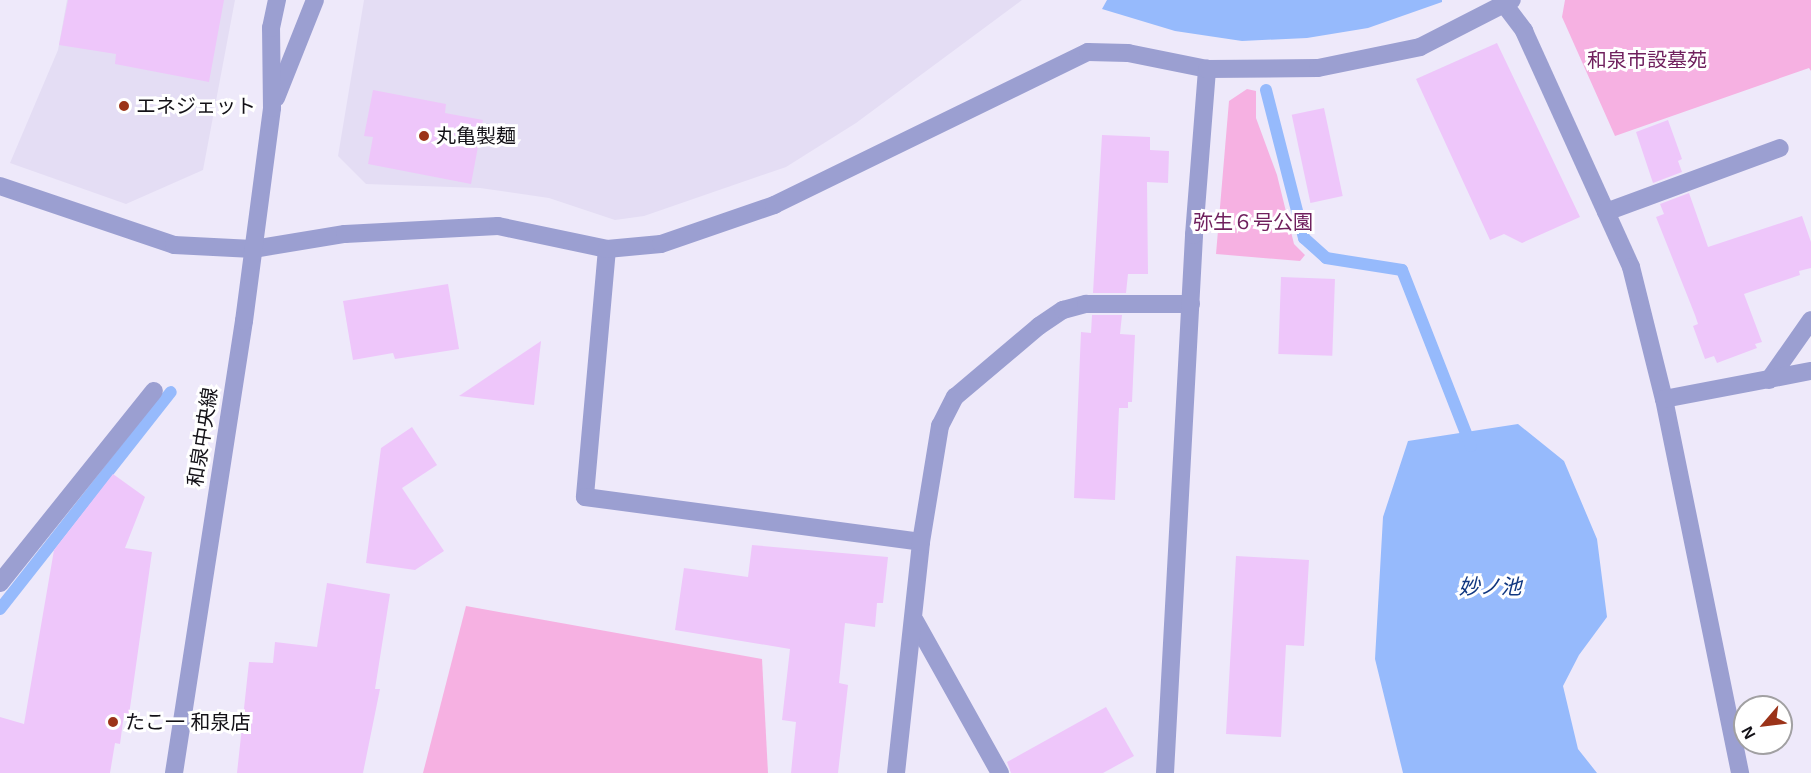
<!DOCTYPE html>
<html>
<head>
<meta charset="utf-8">
<style>
  body { margin:0 }
  #map { position:relative; width:1811px; height:773px; overflow:hidden; background:#eee9fa; font-family:Arial,"Noto Sans JP",sans-serif }
  div>[style] { position:absolute }
  .built>* { inset:0; background:#e4ddf4 }
  .green>* { inset:0; background:#f6b1e2 }
  .water>* { inset:0; background:#96bafc }
  .stream>* { height:12px; margin:-6px; padding:0 6px; transform-origin:6px; border-radius:6px; background:#96bafc }
  .building>* { inset:0; background:#eec6fa; transform-origin:0 0 }
  .minor>* { height:18px; margin:-9px; padding:0 9px; transform-origin:9px; border-radius:9px; background:#9b9fd1 }
  .tertiary>* { height:18px; margin:-9px; padding:0 9px; transform-origin:9px; border-radius:9px; background:#9b9fd1 }
  .dots>* { width:16px; height:16px; translate:-50% -50%; box-sizing:border-box; border:3px solid #fff; border-radius:50% }
  span { translate:-50% -50%; white-space:nowrap; text-align:center; line-height:1.15; -webkit-text-stroke:6px #fff; paint-order:stroke }
  .park-label { font-size:20px; color:#70215e }
  .poi-label { font-size:20px; color:#131117 }
  .left { translate:0 -50%; text-align:left }
  .street-label { font-size:20px; color:#131117 }
  .water-label { font-size:21px; color:#113881; font-style:italic }
  .north { position:absolute; left:1733px; top:695px; width:60px; height:60px; box-sizing:border-box; background:#fff; border:2px solid #a1a0a2; border-radius:50%; rotate:242deg; font-size:16px; font-weight:700; line-height:24px; text-align:center; color:#131117 }
  .north::after { content:''; display:block; margin:auto; width:21px; height:27px; background:#9b3319; clip-path:polygon(50% 0,100% 100%,50% 72%,0 100%) }
</style>
</head>
<body>
<div id="map">
  <div class="built">
    <div style="clip-path:polygon(67px 0,235px 0,203px 170px,126px 204px,10px 163px,58px 50px)"></div>
    <div style="clip-path:polygon(364px 0,1022px 0,856px 123px,786px 167px,644px 216px,615px 220px,549px 198px,480px 188px,366px 184px,338px 156px)"></div>
  </div>
  <div class="green">
    <div style="clip-path:polygon(1565px 0,1811px 0,1811px 71px,1809px 68px,1615px 136px,1562px 17px)"></div>
    <div style="clip-path:polygon(1247px 89px,1256px 91px,1256px 118px,1277px 175px,1294px 244px,1305px 255px,1300px 261px,1216px 254px,1229px 101px)"></div>
    <div style="clip-path:polygon(466px 606px,762px 659px,768px 773px,423px 773px)"></div>
  </div>
  <div class="water">
    <div style="clip-path:polygon(1107px 0,1442px 0,1442px 2px,1368px 28px,1307px 38px,1242px 41px,1175px 31px,1102px 9px)"></div>
    <div style="clip-path:polygon(1518px 424px,1564px 461px,1597px 539px,1607px 617px,1579px 655px,1563px 686px,1578px 749px,1597px 773px,1403px 773px,1375px 659px,1383px 517px,1408px 441px)"></div>
  </div>
  <div class="stream">
    <div style="left:1266px;top:90px;width:153px;rotate:75.6deg"></div>
    <div style="left:1304px;top:238px;width:30px;rotate:42deg"></div>
    <div style="left:1326px;top:258px;width:77px;rotate:9deg"></div>
    <div style="left:1402px;top:270px;width:189px;rotate:68.6deg"></div>
    <div style="left:0;top:609px;width:276px;rotate:-51.8deg"></div>
  </div>
  <div class="building">
    <div style="clip-path:polygon(68px 0,224px 0,209px 82px,115px 64px,116px 54px,59px 45px)"></div>
    <div style="clip-path:polygon(1497px 43px,1580px 217px,1522px 243px,1504px 234px,1490px 240px,1416px 79px)"></div>
    <div style="clip-path:polygon(373px 90px,446px 104px,445px 113px,483px 120px,471px 184px,368px 164px,373px 137px,364px 136px)"></div>
    <div style="left:1324px;top:108px;width:90px;height:33px;rotate:78deg"></div>
    <div style="clip-path:polygon(1668px 120px,1682px 159px,1678px 161px,1682px 172px,1653px 183px,1636px 132px)"></div>
    <div style="clip-path:polygon(1102px 135px,1150px 137px,1150px 150px,1169px 151px,1168px 183px,1147px 182px,1148px 274px,1128px 274px,1126px 293px,1093px 293px)"></div>
    <div style="clip-path:polygon(1689px 193px,1708px 247px,1802px 216px,1811px 242px,1811px 268px,1799px 271px,1800px 275px,1744px 294px,1762px 342px,1755px 344px,1757px 348px,1717px 363px,1714px 356px,1705px 359px,1693px 326px,1698px 324px,1695px 315px,1656px 217px,1664px 214px,1660px 204px)"></div>
    <div style="left:1281px;top:277px;width:54px;height:77px;rotate:2deg"></div>
    <div style="clip-path:polygon(448px 284px,459px 349px,395px 359px,393px 353px,353px 360px,343px 301px)"></div>
    <div style="clip-path:polygon(1092px 315px,1122px 315px,1120px 334px,1135px 335px,1132px 402px,1128px 402px,1128px 408px,1119px 408px,1115px 500px,1074px 498px,1081px 332px,1091px 333px)"></div>
    <div style="clip-path:polygon(541px 341px,534px 405px,459px 396px)"></div>
    <div style="clip-path:polygon(412px 427px,437px 465px,402px 488px,444px 551px,415px 570px,366px 563px,381px 448px)"></div>
    <div style="clip-path:polygon(113px 474px,145px 497px,125px 548px,152px 552px,129px 715px,124px 714px,120px 744px,115px 743px,110px 773px,0 773px,0 717px,24px 724px,54px 550px)"></div>
    <div style="clip-path:polygon(752px 545px,888px 557px,883px 603px,877px 603px,875px 627px,845px 623px,839px 683px,848px 685px,838px 773px,791px 773px,796px 722px,782px 720px,790px 649px,675px 630px,684px 568px,748px 577px)"></div>
    <div style="clip-path:polygon(1236px 556px,1309px 560px,1304px 646px,1286px 645px,1281px 737px,1226px 734px)"></div>
    <div style="clip-path:polygon(327px 583px,390px 594px,375px 689px,380px 689px,363px 773px,237px 773px,249px 662px,273px 663px,275px 642px,317px 647px)"></div>
    <div style="clip-path:polygon(1106px 707px,1134px 756px,1103px 773px,1011px 773px,1007px 762px)"></div>
  </div>
  <div class="minor">
    <div style="left:1501px;top:0;width:39px;rotate:53deg"></div>
    <div style="left:1524px;top:31px;width:259px;rotate:65.6deg"></div>
    <div style="left:1631px;top:267px;width:136px;rotate:76deg"></div>
    <div style="left:1664px;top:399px;width:382px;rotate:78.5deg"></div>
    <div style="left:1606px;top:212px;width:185px;rotate:-20.2deg"></div>
    <div style="left:607px;top:249px;width:249px;rotate:95.1deg"></div>
    <div style="left:585px;top:497px;width:339px;rotate:7.6deg"></div>
    <div style="left:1769px;top:380px;width:73px;rotate:-55deg"></div>
    <div style="left:1664px;top:399px;width:150px;rotate:-10.8deg"></div>
    <div style="left:0;top:583px;width:246px;rotate:-51.3deg"></div>
    <div style="left:915px;top:621px;width:174px;rotate:60.8deg"></div>
    <div style="left:896px;top:773px;width:232px;rotate:-83.8deg"></div>
    <div style="left:921px;top:542px;width:118px;rotate:-80.7deg"></div>
    <div style="left:940px;top:426px;width:33px;rotate:-63deg"></div>
    <div style="left:955px;top:397px;width:110px;rotate:-40.2deg"></div>
    <div style="left:1039px;top:326px;width:29px;rotate:-34deg"></div>
    <div style="left:1063px;top:310px;width:24px;rotate:-15deg"></div>
    <div style="left:1086px;top:304px;width:105px"></div>
    <div style="left:1165px;top:773px;width:539px;rotate:-86.91deg"></div>
    <div style="left:1194px;top:235px;width:167px;rotate:-85.5deg"></div>
  </div>
  <div class="tertiary">
    <div style="left:276px;top:98px;width:105px;rotate:-68.3deg"></div>
    <div style="left:0;top:186px;width:184px;rotate:18.7deg"></div>
    <div style="left:174px;top:245px;width:79px;rotate:2.9deg"></div>
    <div style="left:253px;top:249px;width:93px;rotate:-9.3deg"></div>
    <div style="left:345px;top:234px;width:153px;rotate:-3deg"></div>
    <div style="left:498px;top:226px;width:111px;rotate:11.9deg"></div>
    <div style="left:607px;top:249px;width:54px;rotate:-5.3deg"></div>
    <div style="left:661px;top:244px;width:120px;rotate:-19deg"></div>
    <div style="left:774px;top:205px;width:349px;rotate:-26deg"></div>
    <div style="left:1088px;top:52px;width:40px;rotate:1.4deg"></div>
    <div style="left:1128px;top:53px;width:81px;rotate:11.4deg"></div>
    <div style="left:1207px;top:69px;width:111px;rotate:-0.5deg"></div>
    <div style="left:1318px;top:68px;width:104px;rotate:-11.6deg"></div>
    <div style="left:1420px;top:47px;width:103px;rotate:-27.1deg"></div>
    <div style="left:174px;top:773px;width:457px;rotate:-81.2deg"></div>
    <div style="left:244px;top:321px;width:215px;rotate:-82.5deg"></div>
    <div style="left:272px;top:108px;width:80px;rotate:-90.7deg"></div>
    <div style="left:271px;top:28px;width:29px;rotate:-78deg"></div>
  </div>
  <div class="dots">
    <div style="left:124px;top:106px;background:#9b3319"></div>
    <div style="left:424px;top:136px;background:#9b3319"></div>
    <div style="left:113px;top:722px;background:#9b3319"></div>
  </div>
  <div class="park-label">
    <span style="left:1647px;top:60px">和泉市設墓苑</span>
    <span style="left:1253px;top:222px">弥生６号公園</span>
  </div>
  <div class="poi-label">
    <span class="left" style="left:136px;top:106px">エネジェット</span>
    <span class="left" style="left:436px;top:136px">丸亀製麺</span>
    <span class="left" style="left:125px;top:722px">たこ一 和泉店</span>
  </div>
  <div class="street-label">
    <span style="left:203px;top:437px;rotate:-81deg">和泉中央線</span>
  </div>
  <div class="water-label">
    <span style="left:1490px;top:587px">妙ノ池</span>
  </div>
  <div class="north">N</div>
</div>
</body>
</html>
